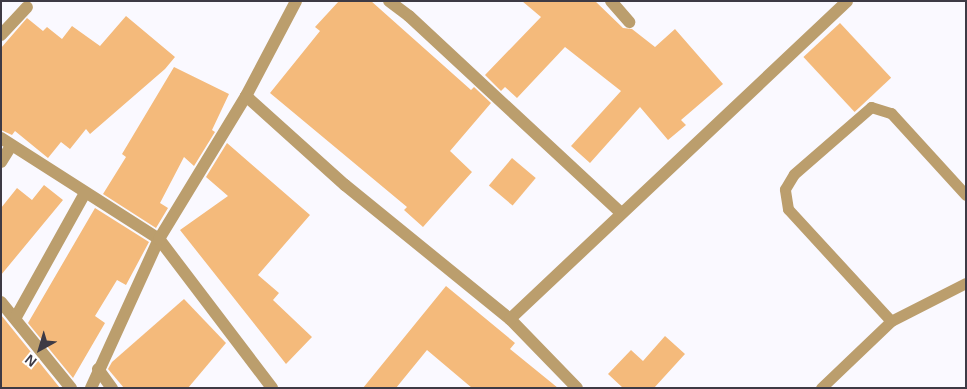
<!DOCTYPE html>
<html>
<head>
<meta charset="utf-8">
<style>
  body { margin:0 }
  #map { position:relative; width:967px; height:389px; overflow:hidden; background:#faf9ff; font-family:Arial,sans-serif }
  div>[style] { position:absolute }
  .building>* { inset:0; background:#f4ba7b; transform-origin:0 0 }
  .service>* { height:11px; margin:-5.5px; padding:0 5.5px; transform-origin:5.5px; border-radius:5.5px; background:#bb9e6d }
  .minor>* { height:12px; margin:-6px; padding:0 6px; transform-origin:6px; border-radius:6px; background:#bb9e6d }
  span { translate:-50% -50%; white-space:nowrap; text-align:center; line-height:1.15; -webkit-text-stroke:4px #fff; paint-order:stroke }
  .frame { position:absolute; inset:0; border:2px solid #3d3a45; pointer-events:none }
  .north { position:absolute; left:15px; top:324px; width:50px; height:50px; -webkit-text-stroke:4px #fff; paint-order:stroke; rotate:219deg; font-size:14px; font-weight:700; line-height:20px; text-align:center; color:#3d3a45 }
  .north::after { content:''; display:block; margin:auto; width:18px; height:22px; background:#3d3a45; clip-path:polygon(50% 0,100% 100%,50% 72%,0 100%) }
</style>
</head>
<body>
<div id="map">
  <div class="building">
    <div style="clip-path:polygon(339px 1px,371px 1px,471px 90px,474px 87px,491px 103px,450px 151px,472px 172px,423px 227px,404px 210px,407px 207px,270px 93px,320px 31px,315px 27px)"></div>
    <div style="clip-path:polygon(522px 1px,595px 1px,623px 28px,632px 29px,655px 47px,675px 29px,723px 84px,681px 120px,686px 125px,668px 140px,640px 107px,590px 163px,571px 146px,621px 91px,565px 47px,517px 98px,505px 87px,501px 91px,485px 75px,541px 17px)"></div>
    <div style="clip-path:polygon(126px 16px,175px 57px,165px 69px,90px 134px,86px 129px,70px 149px,61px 142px,48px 158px,15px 131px,12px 135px,1px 130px,1px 48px,27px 18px,43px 31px,47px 27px,62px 39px,72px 26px,100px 46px)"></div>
    <div style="left:840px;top:23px;width:75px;height:50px;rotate:47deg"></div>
    <div style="clip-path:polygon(174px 67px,229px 94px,212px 130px,215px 132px,194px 166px,184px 157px,160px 203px,168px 208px,156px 228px,103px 194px,126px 157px,122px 154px)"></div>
    <div style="clip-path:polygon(227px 143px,310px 215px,258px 275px,279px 293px,273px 300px,312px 337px,286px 364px,180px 230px,228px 196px,206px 177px)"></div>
    <div style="left:512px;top:158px;width:31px;height:36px;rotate:40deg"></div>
    <div style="clip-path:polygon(44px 185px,63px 200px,1px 275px,1px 208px,17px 188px,32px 200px)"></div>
    <div style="clip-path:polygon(95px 208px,149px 242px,126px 285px,117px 280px,95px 316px,105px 323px,73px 378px,28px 323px)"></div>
    <div style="clip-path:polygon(446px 286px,515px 343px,510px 349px,558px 388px,472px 388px,427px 350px,396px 388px,363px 388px)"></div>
    <div style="clip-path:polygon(184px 299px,226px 343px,188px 388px,124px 388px,108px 369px,112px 362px)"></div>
    <div style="clip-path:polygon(1px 315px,60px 388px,1px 388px)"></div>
    <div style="clip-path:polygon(665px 336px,685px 354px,654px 388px,623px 388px,608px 374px,631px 350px,643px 361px)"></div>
  </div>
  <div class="service">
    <div style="left:891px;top:321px;width:152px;rotate:-132.6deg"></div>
    <div style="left:788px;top:209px;width:20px;rotate:-99deg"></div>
    <div style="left:785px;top:189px;width:17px;rotate:-59deg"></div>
    <div style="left:794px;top:174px;width:102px;rotate:-41deg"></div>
    <div style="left:871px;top:107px;width:21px;rotate:17deg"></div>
    <div style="left:891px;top:113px;width:111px;rotate:47.6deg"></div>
    <div style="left:821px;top:388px;width:97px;rotate:-43.7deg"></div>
    <div style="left:891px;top:321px;width:84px;rotate:-26.9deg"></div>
  </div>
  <div class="minor">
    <div style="left:389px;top:1px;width:25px;rotate:37deg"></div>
    <div style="left:409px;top:16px;width:289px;rotate:42.9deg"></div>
    <div style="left:611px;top:1px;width:28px;rotate:49deg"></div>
    <div style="left:1px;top:35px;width:38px;rotate:-47deg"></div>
    <div style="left:246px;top:96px;width:133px;rotate:42deg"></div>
    <div style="left:345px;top:185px;width:213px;rotate:39.1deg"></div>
    <div style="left:510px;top:319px;width:96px;rotate:45.8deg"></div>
    <div style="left:1px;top:138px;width:188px;rotate:32.6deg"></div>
    <div style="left:159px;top:239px;width:187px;rotate:52.8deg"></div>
    <div style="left:1px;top:162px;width:19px;rotate:-58deg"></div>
    <div style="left:1px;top:302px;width:111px;rotate:50.9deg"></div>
    <div style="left:16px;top:317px;width:142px;rotate:-60.9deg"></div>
    <div style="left:510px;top:319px;width:463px;rotate:-43.3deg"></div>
    <div style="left:98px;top:369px;width:24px;rotate:54deg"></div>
    <div style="left:91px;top:388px;width:164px;rotate:-65.5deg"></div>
    <div style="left:159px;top:239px;width:167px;rotate:-58.7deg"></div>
    <div style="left:246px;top:96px;width:107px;rotate:-62.2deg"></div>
  </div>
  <div class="frame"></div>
  <div class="north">N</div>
</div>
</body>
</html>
